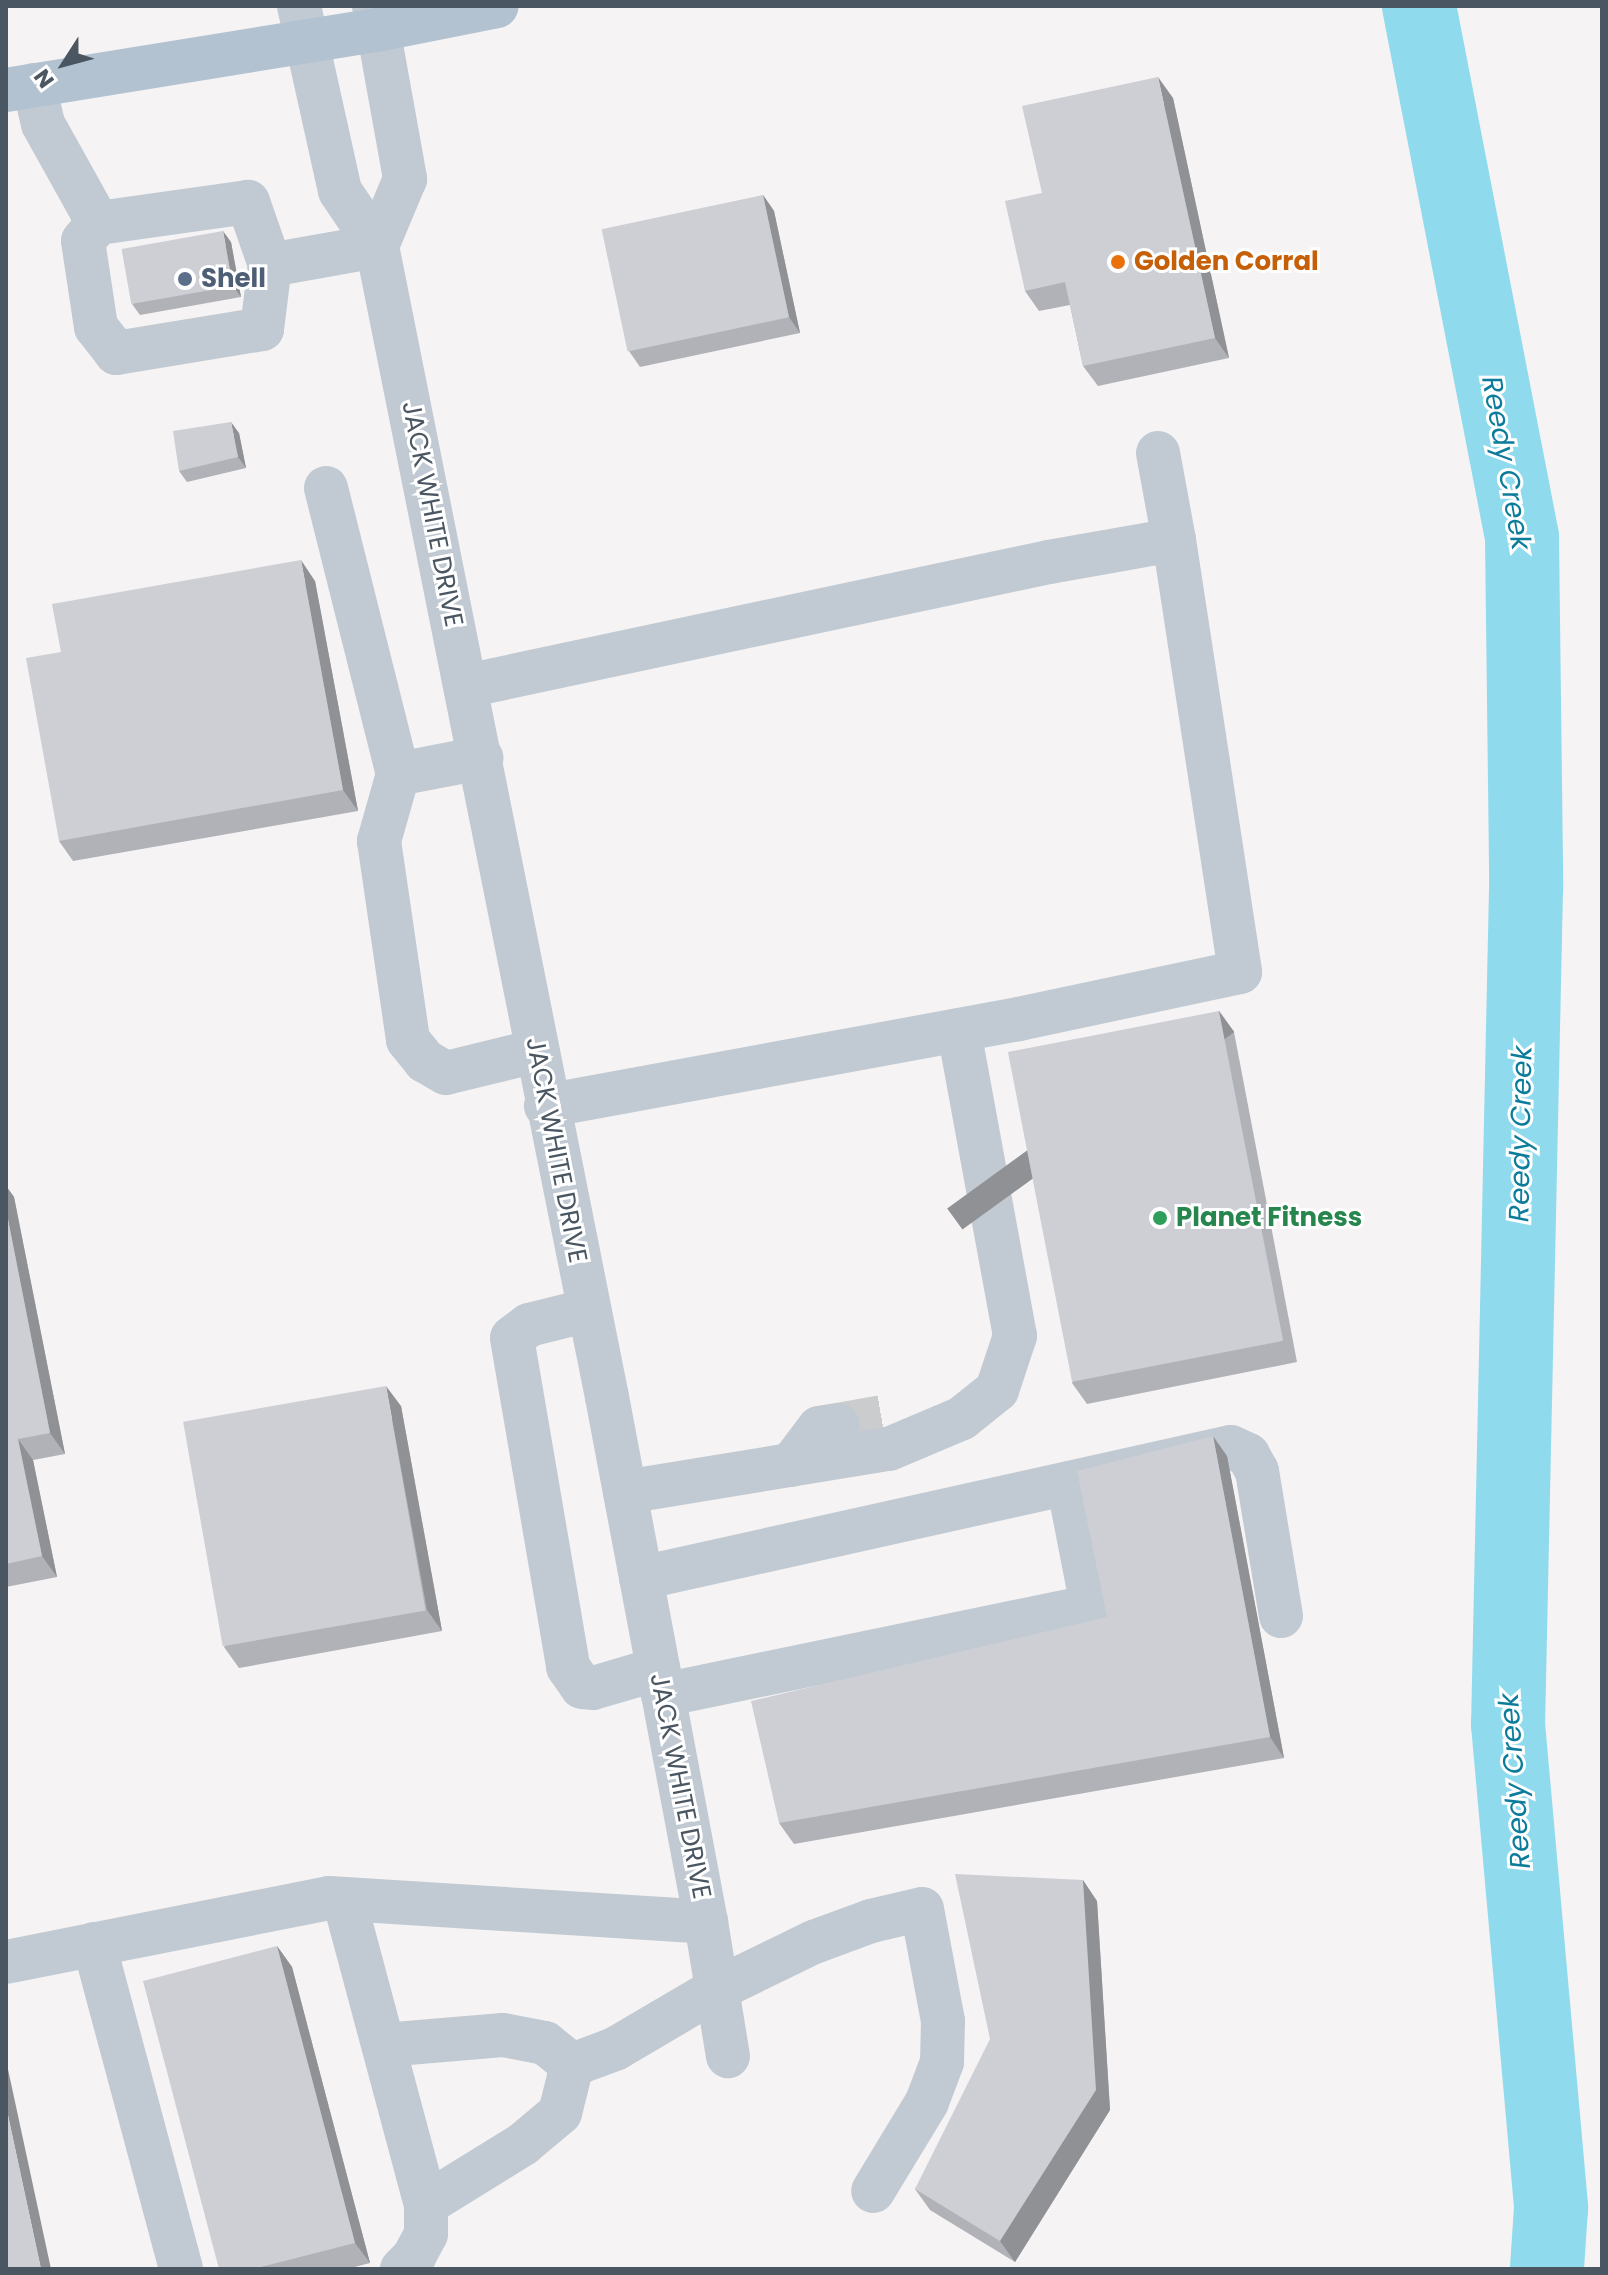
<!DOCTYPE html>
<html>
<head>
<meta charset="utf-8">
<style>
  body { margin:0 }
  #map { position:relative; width:1608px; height:2275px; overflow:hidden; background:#f5f3f3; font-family:Poppins,sans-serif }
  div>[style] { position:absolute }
  .river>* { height:74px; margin:-37px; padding:0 37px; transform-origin:37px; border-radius:37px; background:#90daee }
  .minor-tunnel>* { height:44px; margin-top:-22px; transform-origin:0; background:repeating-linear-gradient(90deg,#caccce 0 44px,transparent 0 66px) }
  .minor>* { height:44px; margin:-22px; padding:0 22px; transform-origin:22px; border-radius:22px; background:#c1cad2 }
  .major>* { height:44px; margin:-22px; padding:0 22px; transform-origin:22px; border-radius:22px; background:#b3c2d1 }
  .wall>* { inset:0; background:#b0b2b7 }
  .shaded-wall>* { inset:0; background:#909195; transform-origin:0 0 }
  .building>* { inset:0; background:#cdcfd5; transform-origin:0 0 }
  .dots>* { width:22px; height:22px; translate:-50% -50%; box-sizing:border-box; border:4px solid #fff; border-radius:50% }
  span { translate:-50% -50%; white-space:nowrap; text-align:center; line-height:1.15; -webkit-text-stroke:6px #fff; paint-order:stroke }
  .food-label { font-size:26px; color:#c56008; font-weight:700 }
  .left { translate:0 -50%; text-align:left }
  .service-label { font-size:26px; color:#4e5e75; font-weight:700 }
  .street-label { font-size:26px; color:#4a5661 }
  .leisure-label { font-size:26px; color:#27864d; font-weight:700 }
  .water-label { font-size:28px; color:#0c7c9b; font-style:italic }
  .frame { position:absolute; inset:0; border:8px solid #4a5661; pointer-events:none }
  .north { position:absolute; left:24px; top:24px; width:80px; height:80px; -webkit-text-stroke:6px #fff; paint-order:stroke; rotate:234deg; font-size:22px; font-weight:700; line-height:32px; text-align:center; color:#4a5661 }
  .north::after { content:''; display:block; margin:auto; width:28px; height:36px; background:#4a5661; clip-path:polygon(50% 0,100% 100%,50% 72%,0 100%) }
</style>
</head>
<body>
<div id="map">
  <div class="river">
    <div style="left:1419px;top:6px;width:541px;rotate:79.02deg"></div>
    <div style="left:1522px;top:537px;width:352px;rotate:89.3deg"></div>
    <div style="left:1526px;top:889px;width:835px;rotate:91.23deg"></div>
    <div style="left:1508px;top:1724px;width:486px;rotate:84.9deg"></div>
    <div style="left:1551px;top:2208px;width:61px;rotate:93.8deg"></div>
  </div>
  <div class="minor-tunnel">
    <div style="left:838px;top:1425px;width:46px;rotate:-10.1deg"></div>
  </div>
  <div class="minor">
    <div style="left:299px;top:6px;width:189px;rotate:77.5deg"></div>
    <div style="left:340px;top:191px;width:66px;rotate:56.1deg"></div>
    <div style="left:377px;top:246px;width:1174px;rotate:78.7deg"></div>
    <div style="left:607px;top:1397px;width:534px;rotate:79.32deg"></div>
    <div style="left:706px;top:1922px;width:136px;rotate:80.7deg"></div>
    <div style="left:374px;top:6px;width:176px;rotate:79.8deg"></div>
    <div style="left:405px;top:179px;width:73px;rotate:112.7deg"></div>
    <div style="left:34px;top:85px;width:40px;rotate:77deg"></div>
    <div style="left:43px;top:124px;width:113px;rotate:60.9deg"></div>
    <div style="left:270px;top:265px;width:67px;rotate:-109.2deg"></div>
    <div style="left:248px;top:202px;width:151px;rotate:172deg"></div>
    <div style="left:98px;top:223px;width:23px;rotate:130deg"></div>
    <div style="left:83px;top:241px;width:87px;rotate:81.4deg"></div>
    <div style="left:96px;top:327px;width:33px;rotate:52deg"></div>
    <div style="left:116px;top:353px;width:148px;rotate:-9.3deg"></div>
    <div style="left:262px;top:329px;width:64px;rotate:-82.9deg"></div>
    <div style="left:270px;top:265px;width:109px;rotate:-10.1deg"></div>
    <div style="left:1158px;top:453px;width:88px;rotate:79.6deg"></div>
    <div style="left:326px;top:488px;width:295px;rotate:75.9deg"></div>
    <div style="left:398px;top:774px;width:70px;rotate:105.8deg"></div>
    <div style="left:379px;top:841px;width:201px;rotate:81.7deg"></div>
    <div style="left:408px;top:1040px;width:27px;rotate:51deg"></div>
    <div style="left:425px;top:1061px;width:24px;rotate:30deg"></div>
    <div style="left:446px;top:1073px;width:93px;rotate:-13.7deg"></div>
    <div style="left:466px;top:686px;width:596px;rotate:-12.01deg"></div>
    <div style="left:1049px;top:562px;width:127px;rotate:-10deg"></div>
    <div style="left:1174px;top:540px;width:437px;rotate:81.3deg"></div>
    <div style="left:1240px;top:972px;width:226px;rotate:168deg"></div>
    <div style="left:1019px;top:1019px;width:481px;rotate:169.6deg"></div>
    <div style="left:398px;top:774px;width:85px;rotate:-10.9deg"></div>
    <div style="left:589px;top:1310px;width:62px;rotate:166deg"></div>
    <div style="left:529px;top:1325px;width:21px;rotate:143deg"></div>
    <div style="left:512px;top:1338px;width:334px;rotate:80.3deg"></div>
    <div style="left:568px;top:1667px;width:24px;rotate:55deg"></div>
    <div style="left:582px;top:1687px;width:11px;rotate:5deg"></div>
    <div style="left:593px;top:1688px;width:68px;rotate:-16.3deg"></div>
    <div style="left:791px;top:1465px;width:46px;rotate:-52.9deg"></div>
    <div style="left:819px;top:1428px;width:19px;rotate:-9deg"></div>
    <div style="left:625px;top:1492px;width:267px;rotate:-9.3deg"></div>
    <div style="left:889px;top:1449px;width:79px;rotate:-23deg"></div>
    <div style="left:962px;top:1418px;width:45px;rotate:-38.7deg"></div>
    <div style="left:997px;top:1390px;width:57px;rotate:-71.6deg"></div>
    <div style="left:1015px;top:1336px;width:311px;rotate:-100.4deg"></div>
    <div style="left:641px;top:1578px;width:604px;rotate:-12.52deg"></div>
    <div style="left:1231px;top:1447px;width:19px;rotate:25deg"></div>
    <div style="left:1248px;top:1455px;width:18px;rotate:61deg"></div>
    <div style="left:1257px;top:1471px;width:147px;rotate:80.6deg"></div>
    <div style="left:663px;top:1695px;width:438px;rotate:-11.7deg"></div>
    <div style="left:1092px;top:1606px;width:125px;rotate:-101deg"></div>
    <div style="left:344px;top:1899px;width:316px;rotate:75deg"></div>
    <div style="left:426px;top:2204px;width:30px;rotate:90deg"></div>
    <div style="left:426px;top:2234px;width:26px;rotate:118deg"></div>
    <div style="left:414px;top:2257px;width:17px;rotate:135deg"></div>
    <div style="left:94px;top:1944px;width:336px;rotate:75deg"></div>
    <div style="left:6px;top:1962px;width:329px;rotate:-11.2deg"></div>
    <div style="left:329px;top:1898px;width:378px;rotate:3.6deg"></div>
    <div style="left:384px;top:2045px;width:119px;rotate:-4.8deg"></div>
    <div style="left:503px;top:2035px;width:43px;rotate:10.8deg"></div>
    <div style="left:545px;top:2043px;width:35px;rotate:39deg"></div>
    <div style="left:426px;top:2204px;width:114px;rotate:-31.7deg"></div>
    <div style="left:523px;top:2144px;width:48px;rotate:-40deg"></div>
    <div style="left:560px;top:2113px;width:49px;rotate:-76deg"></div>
    <div style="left:572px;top:2065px;width:46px;rotate:-20.4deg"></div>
    <div style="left:615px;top:2049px;width:118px;rotate:-30.5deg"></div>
    <div style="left:717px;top:1989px;width:108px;rotate:-25.9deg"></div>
    <div style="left:814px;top:1942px;width:61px;rotate:-20.2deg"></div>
    <div style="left:871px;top:1921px;width:52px;rotate:-13.2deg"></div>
    <div style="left:922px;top:1909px;width:114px;rotate:79.4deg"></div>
    <div style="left:943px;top:2021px;width:41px;rotate:91.4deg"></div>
    <div style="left:942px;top:2062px;width:43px;rotate:110.6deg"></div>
    <div style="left:927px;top:2102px;width:104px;rotate:121.2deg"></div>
  </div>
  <div class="major">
    <div style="left:6px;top:90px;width:376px;rotate:-9.2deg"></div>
    <div style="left:377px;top:30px;width:122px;rotate:-11.3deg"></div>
  </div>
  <div class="wall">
    <div style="clip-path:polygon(1173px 98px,1229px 358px,1098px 386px,1083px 366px,1070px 305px,1039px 311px,1025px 291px,1042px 193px)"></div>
    <div style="clip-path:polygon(763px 195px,774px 211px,800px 333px,640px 367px,629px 351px)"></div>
    <div style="clip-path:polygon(231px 242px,241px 297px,140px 315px,132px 304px)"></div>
    <div style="clip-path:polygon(239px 433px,246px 468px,187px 482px,179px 471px)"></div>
    <div style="clip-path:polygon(315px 581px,358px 811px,73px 861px,59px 841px,61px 652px)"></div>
    <div style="clip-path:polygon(1219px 1011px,1234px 1032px,1297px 1362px,1087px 1404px,1072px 1383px)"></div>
    <div style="clip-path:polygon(6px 1186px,14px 1197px,65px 1454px,33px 1460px,57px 1577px,6px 1587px)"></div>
    <div style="clip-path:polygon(401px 1406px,442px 1631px,239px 1668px,224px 1647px)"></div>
    <div style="clip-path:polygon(1227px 1456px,1284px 1758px,794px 1844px,779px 1823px,1107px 1617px)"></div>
    <div style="clip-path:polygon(1097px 1901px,1110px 2110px,1015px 2262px,930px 2210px,915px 2189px)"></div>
    <div style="clip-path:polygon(277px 1946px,292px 1967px,370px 2263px,347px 2269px,219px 2269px)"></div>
  </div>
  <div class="shaded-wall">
    <div style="clip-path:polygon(1158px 77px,1173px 98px,1229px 358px,1215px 338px)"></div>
    <div style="clip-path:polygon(763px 195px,774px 211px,800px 333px,789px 317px)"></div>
    <div style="clip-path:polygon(223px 231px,231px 242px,241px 297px,233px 286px)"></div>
    <div style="clip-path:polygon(231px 422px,239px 433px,246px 468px,238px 457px)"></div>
    <div style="clip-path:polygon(301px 560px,315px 581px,358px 811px,343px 790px)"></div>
    <div style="left:1219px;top:1011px;width:26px;height:336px;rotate:54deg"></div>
    <div style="clip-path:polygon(6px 1186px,14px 1197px,65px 1454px,50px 1433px,6px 1209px)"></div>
    <div style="clip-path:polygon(386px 1386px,401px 1406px,442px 1631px,427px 1610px)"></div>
    <div style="clip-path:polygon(1213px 1436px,1227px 1456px,1284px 1758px,1270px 1737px)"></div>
    <div style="clip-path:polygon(18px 1439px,33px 1460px,57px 1577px,42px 1556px)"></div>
    <div style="clip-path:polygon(1083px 1880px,1097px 1901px,1110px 2110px,1015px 2262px,1000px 2241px)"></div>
    <div style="clip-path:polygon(277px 1946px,292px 1967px,370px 2263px,355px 2243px)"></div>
    <div style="clip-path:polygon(6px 2060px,51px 2269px,41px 2269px,6px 2106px)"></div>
  </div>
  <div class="building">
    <div style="clip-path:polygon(1158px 77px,1215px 338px,1083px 366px,1065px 282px,1025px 291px,1005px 201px,1042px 193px,1022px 106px)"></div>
    <div style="left:763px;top:195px;width:125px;height:165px;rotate:78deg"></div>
    <div style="left:223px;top:231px;width:56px;height:103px;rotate:80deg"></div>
    <div style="clip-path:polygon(231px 422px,238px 457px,179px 471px,173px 431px)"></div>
    <div style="clip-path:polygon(301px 560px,343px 790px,59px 841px,26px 658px,61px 652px,52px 604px)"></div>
    <div style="left:1219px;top:1011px;width:336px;height:215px;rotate:79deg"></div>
    <div style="clip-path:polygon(6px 1209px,50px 1433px,18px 1439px,42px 1556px,6px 1564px)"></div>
    <div style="left:386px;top:1386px;width:228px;height:206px;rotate:80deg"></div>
    <div style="clip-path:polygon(1213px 1436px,1270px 1737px,779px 1823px,751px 1701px,1107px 1617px,1077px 1471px)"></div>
    <div style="clip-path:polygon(955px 1874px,1083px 1880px,1096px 2090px,1000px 2241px,915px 2189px,990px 2039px)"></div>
    <div style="clip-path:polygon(277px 1946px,355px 2243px,253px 2269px,219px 2269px,143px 1981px)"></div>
    <div style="clip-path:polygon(6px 2106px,41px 2269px,6px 2269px)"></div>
  </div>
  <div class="dots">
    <div style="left:1118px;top:262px;background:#e8710a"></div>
    <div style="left:185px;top:279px;background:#5c6f8a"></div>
    <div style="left:1160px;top:1218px;background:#2e9e5b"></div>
  </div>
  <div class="food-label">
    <span class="left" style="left:1134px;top:262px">Golden Corral</span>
  </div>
  <div class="service-label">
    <span class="left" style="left:201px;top:279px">Shell</span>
  </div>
  <div class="street-label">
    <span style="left:432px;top:514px;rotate:79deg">JACK WHITE DRIVE</span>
    <span style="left:556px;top:1150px;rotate:79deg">JACK WHITE DRIVE</span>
    <span style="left:680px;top:1786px;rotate:79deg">JACK WHITE DRIVE</span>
  </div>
  <div class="leisure-label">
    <span class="left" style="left:1176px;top:1218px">Planet Fitness</span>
  </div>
  <div class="water-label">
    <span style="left:1506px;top:463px;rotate:80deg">Reedy Creek</span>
    <span style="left:1521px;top:1134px;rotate:-89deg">Reedy Creek</span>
    <span style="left:1515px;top:1781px;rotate:-94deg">Reedy Creek</span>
  </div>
  <div class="frame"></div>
  <div class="north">N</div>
</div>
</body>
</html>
